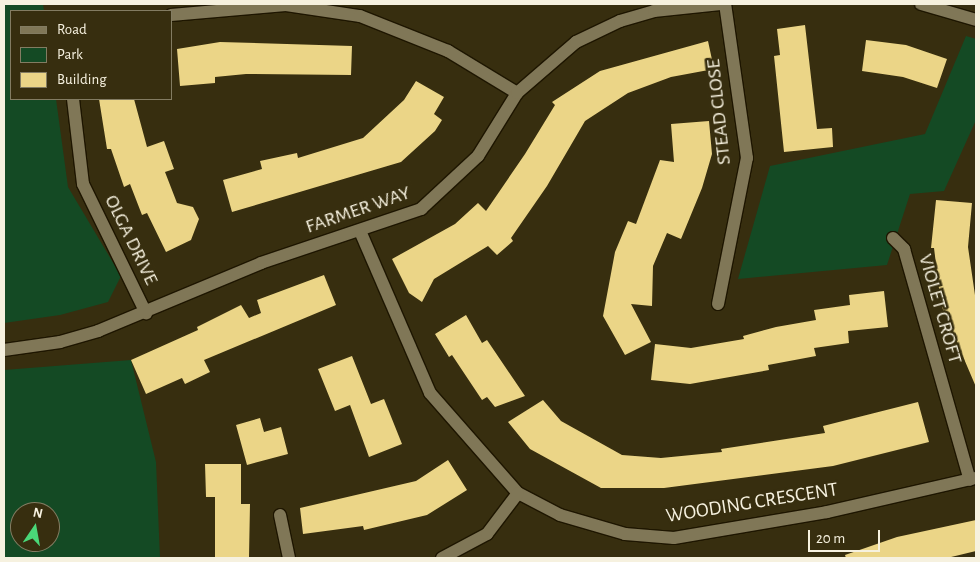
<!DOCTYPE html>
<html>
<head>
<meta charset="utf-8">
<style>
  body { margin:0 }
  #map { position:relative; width:980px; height:562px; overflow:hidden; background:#372e0f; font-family:"Alegreya Sans",sans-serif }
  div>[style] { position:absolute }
  .green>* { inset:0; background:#144a24 }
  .building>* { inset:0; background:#ebd587 }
  .roads { filter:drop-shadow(1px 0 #1e1600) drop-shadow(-1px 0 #1e1600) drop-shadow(0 1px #1e1600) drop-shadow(0 -1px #1e1600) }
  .minor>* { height:12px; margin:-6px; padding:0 6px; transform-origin:6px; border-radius:6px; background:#807757 }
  span { translate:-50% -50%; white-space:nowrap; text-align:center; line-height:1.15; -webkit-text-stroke:5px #372e0f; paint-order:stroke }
  .street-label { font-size:20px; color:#f6f1df }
  .frame { position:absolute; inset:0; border:5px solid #f6f1df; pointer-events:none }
  .legend { position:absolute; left:10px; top:10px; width:162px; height:90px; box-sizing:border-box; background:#372e0f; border:1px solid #837c62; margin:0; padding:6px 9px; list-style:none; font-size:15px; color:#f6f1df }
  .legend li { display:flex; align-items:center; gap:10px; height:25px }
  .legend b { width:25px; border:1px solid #837c62 }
  .north { position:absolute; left:10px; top:502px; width:50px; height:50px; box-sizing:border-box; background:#372e0f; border:1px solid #837c62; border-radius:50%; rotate:12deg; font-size:14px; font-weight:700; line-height:20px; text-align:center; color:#f6f1df }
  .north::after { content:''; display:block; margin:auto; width:18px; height:22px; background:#4ad778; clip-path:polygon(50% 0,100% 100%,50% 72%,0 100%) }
  .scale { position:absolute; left:808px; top:530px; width:72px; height:22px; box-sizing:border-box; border:2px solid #f6f1df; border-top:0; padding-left:6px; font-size:15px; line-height:18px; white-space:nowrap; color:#f6f1df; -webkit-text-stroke:4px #372e0f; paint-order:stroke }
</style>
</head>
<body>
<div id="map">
  <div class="green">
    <div style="clip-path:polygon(4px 4px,43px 4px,44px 11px,11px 11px,11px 99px,56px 99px,68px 187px,121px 276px,108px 302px,60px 315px,4px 323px)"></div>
    <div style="clip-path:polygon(966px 36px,976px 39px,976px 120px,944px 191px,910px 194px,887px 265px,738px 279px,770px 166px,925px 134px)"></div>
    <div style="clip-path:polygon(evenodd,131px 360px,156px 462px,160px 558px,4px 558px,4px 370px,131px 360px,20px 512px,50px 512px,50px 542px,20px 542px,20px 512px)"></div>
  </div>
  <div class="building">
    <div style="clip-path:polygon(805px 25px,817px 129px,832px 128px,833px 147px,784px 152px,774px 56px,780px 55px,777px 29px)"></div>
    <div style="clip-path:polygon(866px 40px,906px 45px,947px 59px,937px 88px,903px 77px,862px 71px)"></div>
    <div style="clip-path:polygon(708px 41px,714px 69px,671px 77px,628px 93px,585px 121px,547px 186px,511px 238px,513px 241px,497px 255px,488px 246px,434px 279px,422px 302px,409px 293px,392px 259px,455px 224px,478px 203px,486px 211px,525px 154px,555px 105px,552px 102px,600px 71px)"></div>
    <div style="clip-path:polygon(220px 42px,352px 46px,351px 75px,246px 74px,215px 77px,215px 83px,180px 86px,177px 49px)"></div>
    <div style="clip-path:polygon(416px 81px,444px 97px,434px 114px,442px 120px,435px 131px,401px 162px,232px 212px,223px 180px,262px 169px,260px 161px,297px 153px,298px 158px,363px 138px,404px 100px)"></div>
    <div style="clip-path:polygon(99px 99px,134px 99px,147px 147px,164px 141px,174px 169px,165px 172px,177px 203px,193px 207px,199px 219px,191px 240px,166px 252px,147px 213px,142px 215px,130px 184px,124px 187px,111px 149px,107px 149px)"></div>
    <div style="clip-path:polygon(709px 121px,712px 154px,702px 188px,681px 239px,667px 233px,653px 266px,652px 306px,631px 304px,651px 342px,625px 355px,603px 316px,615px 252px,628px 221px,636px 224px,660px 160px,674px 162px,671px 124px)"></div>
    <div style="clip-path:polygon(936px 200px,972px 203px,968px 247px,976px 302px,976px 387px,941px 305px,934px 248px,931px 248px)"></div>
    <div style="clip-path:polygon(324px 275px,336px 305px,204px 360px,210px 372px,185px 384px,182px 378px,146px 394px,131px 360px,198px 330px,197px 327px,241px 305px,249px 318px,261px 313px,257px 300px)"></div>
    <div style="clip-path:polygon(884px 291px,888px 327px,848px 331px,849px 343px,814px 348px,816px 356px,768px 365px,769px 370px,690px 384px,651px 380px,655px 344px,691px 348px,744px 339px,743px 336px,776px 327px,816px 320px,814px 310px,850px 305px,849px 295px)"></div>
    <div style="clip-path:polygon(466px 315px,482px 343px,487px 340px,525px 396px,495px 407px,487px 397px,482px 400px,452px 355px,449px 357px,435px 334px)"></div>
    <div style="clip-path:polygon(352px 356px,371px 404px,384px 399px,402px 444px,369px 457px,350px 405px,335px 411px,318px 369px)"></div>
    <div style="clip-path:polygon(543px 400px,561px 421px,622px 455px,661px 458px,722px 452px,721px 449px,825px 433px,823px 426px,918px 402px,929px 442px,833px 466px,664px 488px,601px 488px,530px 449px,508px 422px)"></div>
    <div style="clip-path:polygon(260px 418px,264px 432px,281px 427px,288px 454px,247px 465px,236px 425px)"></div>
    <div style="clip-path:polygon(448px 460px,467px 490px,427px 515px,364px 530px,363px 526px,303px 534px,300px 508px,416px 481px)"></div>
    <div style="clip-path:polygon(205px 464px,241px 464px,241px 504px,250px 504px,249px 558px,215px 558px,215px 497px,206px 497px)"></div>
    <div style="clip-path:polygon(976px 520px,976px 551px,947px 558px,846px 558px,845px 555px,897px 537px)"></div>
  </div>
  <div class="roads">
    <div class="minor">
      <div style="left:921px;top:4px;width:57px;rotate:16.2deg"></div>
      <div style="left:171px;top:15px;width:115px;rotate:-5deg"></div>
      <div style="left:286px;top:5px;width:75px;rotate:8.5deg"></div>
      <div style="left:360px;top:16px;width:95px;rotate:21.7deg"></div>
      <div style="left:448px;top:51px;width:81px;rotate:31.3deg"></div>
      <div style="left:73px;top:99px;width:86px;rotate:83.3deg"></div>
      <div style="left:83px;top:184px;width:144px;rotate:64deg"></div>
      <div style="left:360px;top:231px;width:176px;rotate:66.6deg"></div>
      <div style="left:430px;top:393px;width:133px;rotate:48.7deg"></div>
      <div style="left:518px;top:493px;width:47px;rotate:27.6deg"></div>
      <div style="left:560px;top:515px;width:68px;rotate:16.3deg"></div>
      <div style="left:625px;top:534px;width:49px;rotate:4.7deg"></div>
      <div style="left:674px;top:538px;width:155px;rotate:-9.6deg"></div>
      <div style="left:827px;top:512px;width:153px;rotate:-12.9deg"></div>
      <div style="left:893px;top:238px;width:16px;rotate:45deg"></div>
      <div style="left:904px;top:249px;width:240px;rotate:74.1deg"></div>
      <div style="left:718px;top:304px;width:149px;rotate:-78.8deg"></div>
      <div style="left:747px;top:158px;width:156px;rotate:-98.1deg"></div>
      <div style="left:4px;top:350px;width:57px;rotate:-8.1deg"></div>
      <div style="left:60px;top:342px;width:40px;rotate:-16deg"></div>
      <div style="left:98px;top:331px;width:177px;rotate:-22.6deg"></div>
      <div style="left:261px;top:263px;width:169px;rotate:-18.6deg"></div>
      <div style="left:421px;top:209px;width:78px;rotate:-42.9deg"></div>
      <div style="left:478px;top:156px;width:74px;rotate:-58.2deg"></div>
      <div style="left:517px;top:93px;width:78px;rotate:-40.8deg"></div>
      <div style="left:576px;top:42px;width:49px;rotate:-25.5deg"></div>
      <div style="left:620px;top:21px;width:35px;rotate:-16deg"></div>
      <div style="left:654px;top:11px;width:67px;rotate:-6deg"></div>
      <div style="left:280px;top:515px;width:44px;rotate:78.2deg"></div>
      <div style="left:442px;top:558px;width:51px;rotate:-28.1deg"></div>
      <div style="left:487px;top:534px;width:51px;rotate:-52.9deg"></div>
    </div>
  </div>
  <div class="street-label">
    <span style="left:719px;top:112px;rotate:-96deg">STEAD CLOSE</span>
    <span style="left:358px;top:210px;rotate:-19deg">FARMER WAY</span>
    <span style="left:131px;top:240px;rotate:64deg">OLGA DRIVE</span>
    <span style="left:940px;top:309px;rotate:74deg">VIOLET CROFT</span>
    <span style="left:752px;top:503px;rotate:-9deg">WOODING CRESCENT</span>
  </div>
  <div class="frame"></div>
  <ul class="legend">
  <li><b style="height:6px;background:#807757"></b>Road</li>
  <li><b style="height:14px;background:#144a24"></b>Park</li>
  <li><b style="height:14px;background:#ebd587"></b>Building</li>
  </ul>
  <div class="north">N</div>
  <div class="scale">20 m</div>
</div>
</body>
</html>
